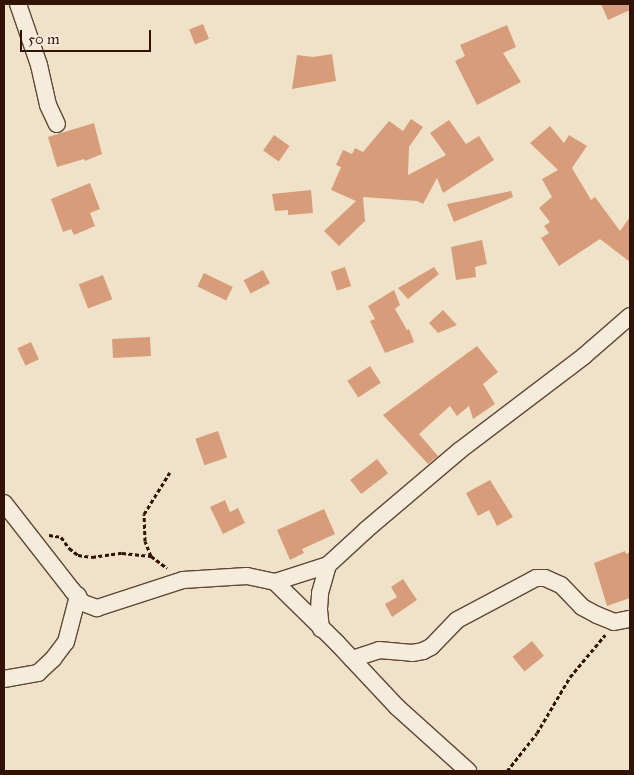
<!DOCTYPE html>
<html>
<head>
<meta charset="utf-8">
<style>
  body { margin:0 }
  #map { position:relative; width:634px; height:775px; overflow:hidden; background:#f0e2c9; font-family:"IM FELL Great Primer",serif }
  div>[style] { position:absolute }
  .building>* { inset:0; background:#d79d7a; transform-origin:0 0 }
  .path>* { height:3px; margin-top:-1.5px; transform-origin:0; background:repeating-linear-gradient(90deg,#311205 0 4px,transparent 0 6.5px) }
  .roads { filter:drop-shadow(1px 0 #614636) drop-shadow(-1px 0 #614636) drop-shadow(0 1px #614636) drop-shadow(0 -1px #614636) }
  .street>* { height:16px; margin:-8px; padding:0 8px; transform-origin:8px; border-radius:8px; background:#f5ecdc }
  span { translate:-50% -50%; white-space:nowrap; text-align:center; line-height:1.15; -webkit-text-stroke:4px #f5ecdc; paint-order:stroke }
  .frame { position:absolute; inset:0; border:5px solid #311205; pointer-events:none }
  .scale { position:absolute; left:20px; top:30px; width:131px; height:22px; box-sizing:border-box; border:2px solid #311205; border-top:0; padding-left:6px; font-size:15px; line-height:18px; white-space:nowrap; color:#311205; -webkit-text-stroke:4px #f5ecdc; paint-order:stroke }
</style>
</head>
<body>
<div id="map">
  <div class="building">
    <div style="clip-path:polygon(601px 4px,630px 4px,630px 10px,608px 20px)"></div>
    <div style="left:203px;top:24px;width:16px;height:15px;rotate:68deg"></div>
    <div style="clip-path:polygon(507px 25px,516px 47px,503px 53px,521px 82px,477px 105px,455px 61px,465px 56px,460px 45px)"></div>
    <div style="clip-path:polygon(332px 54px,336px 81px,292px 89px,297px 55px,313px 57px)"></div>
    <div style="clip-path:polygon(411px 119px,423px 127px,409px 147px,408px 175px,446px 155px,430px 133px,449px 120px,466px 144px,479px 136px,494px 160px,443px 193px,437px 178px,423px 204px,417px 201px,363px 197px,365px 221px,339px 246px,324px 231px,356px 201px,331px 190px,341px 167px,336px 165px,343px 150px,352px 154px,355px 148px,363px 152px,389px 121px,403px 131px)"></div>
    <div style="clip-path:polygon(94px 123px,102px 154px,85px 161px,84px 159px,57px 167px,48px 137px)"></div>
    <div style="clip-path:polygon(550px 126px,564px 143px,569px 135px,587px 146px,572px 168px,591px 200px,595px 197px,620px 231px,630px 217px,630px 262px,600px 239px,559px 266px,541px 238px,549px 233px,544px 226px,550px 222px,539px 208px,552px 197px,542px 179px,558px 170px,530px 143px)"></div>
    <div style="left:274px;top:135px;width:19px;height:19px;rotate:35deg"></div>
    <div style="clip-path:polygon(90px 183px,100px 209px,90px 213px,95px 226px,74px 235px,71px 229px,63px 232px,51px 199px)"></div>
    <div style="clip-path:polygon(311px 190px,313px 213px,288px 215px,288px 210px,275px 211px,272px 194px)"></div>
    <div style="clip-path:polygon(511px 191px,513px 197px,454px 222px,447px 204px)"></div>
    <div style="clip-path:polygon(482px 240px,487px 264px,475px 267px,476px 277px,456px 280px,451px 247px)"></div>
    <div style="left:345px;top:267px;width:20px;height:15px;rotate:72deg"></div>
    <div style="clip-path:polygon(434px 267px,439px 274px,408px 299px,398px 288px)"></div>
    <div style="left:263px;top:270px;width:15px;height:22px;rotate:62deg"></div>
    <div style="left:204px;top:273px;width:32px;height:15px;rotate:26deg"></div>
    <div style="left:103px;top:275px;width:26px;height:26px;rotate:69deg"></div>
    <div style="clip-path:polygon(394px 290px,400px 305px,395px 309px,407px 330px,409px 329px,414px 342px,385px 353px,370px 321px,375px 319px,368px 306px)"></div>
    <div style="clip-path:polygon(443px 310px,457px 325px,438px 333px,429px 323px)"></div>
    <div style="left:150px;top:337px;width:19px;height:38px;rotate:87deg"></div>
    <div style="left:31px;top:342px;width:19px;height:15px;rotate:65deg"></div>
    <div style="clip-path:polygon(477px 346px,498px 372px,483px 384px,495px 404px,473px 419px,469px 406px,457px 416px,450px 406px,419px 434px,438px 456px,428px 464px,383px 415px)"></div>
    <div style="left:370px;top:366px;width:20px;height:27px;rotate:57deg"></div>
    <div style="left:218px;top:431px;width:28px;height:24px;rotate:71deg"></div>
    <div style="left:377px;top:459px;width:18px;height:34px;rotate:52deg"></div>
    <div style="clip-path:polygon(490px 480px,513px 517px,497px 526px,489px 510px,478px 516px,466px 493px)"></div>
    <div style="clip-path:polygon(225px 500px,230px 512px,238px 508px,245px 523px,223px 534px,210px 507px)"></div>
    <div style="clip-path:polygon(324px 509px,335px 534px,302px 549px,304px 553px,290px 560px,277px 530px)"></div>
    <div style="clip-path:polygon(625px 551px,626px 554px,630px 552px,630px 598px,607px 606px,594px 563px)"></div>
    <div style="clip-path:polygon(403px 579px,417px 600px,392px 617px,385px 604px,397px 597px,391px 587px)"></div>
    <div style="left:532px;top:641px;width:19px;height:25px;rotate:51deg"></div>
  </div>
  <div class="path">
    <div style="left:49px;top:535px;width:12px;rotate:9deg"></div>
    <div style="left:61px;top:537px;width:14px;rotate:54deg"></div>
    <div style="left:69px;top:548px;width:11px;rotate:38deg"></div>
    <div style="left:78px;top:555px;width:14px;rotate:8deg"></div>
    <div style="left:92px;top:557px;width:30px;rotate:-8deg"></div>
    <div style="left:122px;top:553px;width:29px;rotate:6deg"></div>
    <div style="left:151px;top:556px;width:20px;rotate:37deg"></div>
    <div style="left:151px;top:556px;width:16px;rotate:-112deg"></div>
    <div style="left:145px;top:541px;width:27px;rotate:-92deg"></div>
    <div style="left:144px;top:514px;width:49px;rotate:-58.2deg"></div>
    <div style="left:507px;top:771px;width:48px;rotate:-51.7deg"></div>
    <div style="left:537px;top:733px;width:65px;rotate:-59.5deg"></div>
    <div style="left:570px;top:677px;width:55px;rotate:-50.2deg"></div>
  </div>
  <div class="roads">
    <div class="street">
      <div style="left:18px;top:4px;width:65px;rotate:71deg"></div>
      <div style="left:39px;top:65px;width:41px;rotate:77.3deg"></div>
      <div style="left:48px;top:105px;width:21px;rotate:65deg"></div>
      <div style="left:4px;top:503px;width:110px;rotate:52deg"></div>
      <div style="left:72px;top:590px;width:17px;rotate:50deg"></div>
      <div style="left:83px;top:603px;width:15px;rotate:20deg"></div>
      <div style="left:97px;top:608px;width:90px;rotate:-18deg"></div>
      <div style="left:183px;top:580px;width:64px;rotate:-3.6deg"></div>
      <div style="left:247px;top:576px;width:29px;rotate:12deg"></div>
      <div style="left:275px;top:582px;width:87px;rotate:44.5deg"></div>
      <div style="left:337px;top:643px;width:88px;rotate:46.8deg"></div>
      <div style="left:397px;top:707px;width:96px;rotate:42deg"></div>
      <div style="left:275px;top:582px;width:56px;rotate:-17.8deg"></div>
      <div style="left:328px;top:565px;width:52px;rotate:-42.6deg"></div>
      <div style="left:366px;top:530px;width:122px;rotate:-40.3deg"></div>
      <div style="left:459px;top:451px;width:157px;rotate:-37.2deg"></div>
      <div style="left:584px;top:356px;width:61px;rotate:-41deg"></div>
      <div style="left:321px;top:629px;width:20px;rotate:-96deg"></div>
      <div style="left:319px;top:609px;width:16px;rotate:-86deg"></div>
      <div style="left:320px;top:593px;width:29px;rotate:-74deg"></div>
      <div style="left:352px;top:659px;width:28px;rotate:-18deg"></div>
      <div style="left:379px;top:650px;width:33px;rotate:5deg"></div>
      <div style="left:412px;top:653px;width:11px;rotate:-10deg"></div>
      <div style="left:423px;top:651px;width:9px;rotate:-27deg"></div>
      <div style="left:431px;top:647px;width:37px;rotate:-46deg"></div>
      <div style="left:457px;top:620px;width:89px;rotate:-28deg"></div>
      <div style="left:536px;top:578px;width:9px"></div>
      <div style="left:545px;top:578px;width:17px;rotate:24deg"></div>
      <div style="left:561px;top:585px;width:30px;rotate:46deg"></div>
      <div style="left:582px;top:607px;width:17px;rotate:28deg"></div>
      <div style="left:597px;top:615px;width:18px;rotate:22deg"></div>
      <div style="left:614px;top:622px;width:16px;rotate:-11deg"></div>
      <div style="left:4px;top:679px;width:35px;rotate:-10deg"></div>
      <div style="left:38px;top:673px;width:21px;rotate:-43deg"></div>
      <div style="left:53px;top:659px;width:21px;rotate:-53deg"></div>
      <div style="left:66px;top:642px;width:48px;rotate:-75.4deg"></div>
    </div>
  </div>
  <div class="frame"></div>
  <div class="scale">50 m</div>
</div>
</body>
</html>
